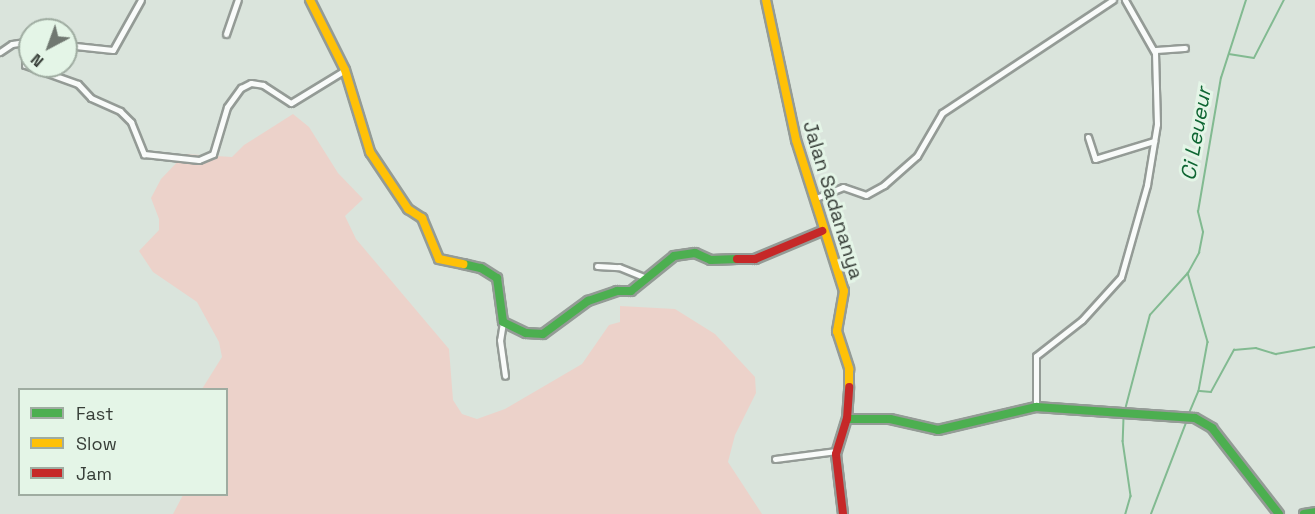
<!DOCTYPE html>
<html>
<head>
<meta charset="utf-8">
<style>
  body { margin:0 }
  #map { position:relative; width:1315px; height:514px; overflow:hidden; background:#dae4dc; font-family:"Space Grotesk",sans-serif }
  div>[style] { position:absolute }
  .green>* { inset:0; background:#ecd2ca }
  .stream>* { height:1.5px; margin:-0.75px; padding:0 0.75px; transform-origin:0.75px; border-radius:0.75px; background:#82ba91 }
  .roads { filter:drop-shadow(2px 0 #949b96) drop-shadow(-2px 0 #949b96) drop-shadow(0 2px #949b96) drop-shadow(0 -2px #949b96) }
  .street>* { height:5px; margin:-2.5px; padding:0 2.5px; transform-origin:2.5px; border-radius:2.5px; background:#f9fbfa }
  .fast>* { height:8px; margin:-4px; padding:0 4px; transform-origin:4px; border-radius:4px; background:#4caf50 }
  .slow>* { height:8px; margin:-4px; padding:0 4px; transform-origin:4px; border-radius:4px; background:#ffc107 }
  .jam>* { height:8px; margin:-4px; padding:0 4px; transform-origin:4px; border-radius:4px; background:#c62828 }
  span { translate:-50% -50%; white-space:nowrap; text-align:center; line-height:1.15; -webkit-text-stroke:6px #e4f5e7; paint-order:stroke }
  .street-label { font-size:20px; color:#373e38 }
  .water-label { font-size:21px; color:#0e6532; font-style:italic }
  .legend { position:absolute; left:18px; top:388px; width:210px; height:108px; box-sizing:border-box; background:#e4f5e7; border:2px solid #9faca1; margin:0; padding:8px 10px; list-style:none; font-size:18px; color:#373e38 }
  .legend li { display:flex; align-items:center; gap:12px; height:30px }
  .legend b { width:30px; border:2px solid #9faca1 }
  .north { position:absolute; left:18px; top:18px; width:60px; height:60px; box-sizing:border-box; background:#e4f5e7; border:2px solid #9faca1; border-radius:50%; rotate:221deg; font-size:16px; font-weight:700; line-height:24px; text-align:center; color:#373e38 }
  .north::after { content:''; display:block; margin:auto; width:21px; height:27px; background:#707871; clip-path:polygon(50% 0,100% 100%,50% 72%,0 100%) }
</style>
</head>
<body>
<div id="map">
  <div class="green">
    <div style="clip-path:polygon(293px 114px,309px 127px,338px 173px,363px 199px,345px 216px,356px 239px,449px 349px,453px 400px,462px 414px,477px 419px,505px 409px,582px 364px,609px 325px,620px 322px,620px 306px,675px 309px,715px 334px,755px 377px,756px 393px,735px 435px,728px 462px,762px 514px,173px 514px,183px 495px,226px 494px,226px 390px,202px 389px,222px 357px,219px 342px,197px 302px,153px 272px,139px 251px,159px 230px,159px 219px,151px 198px,161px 179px,185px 154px,232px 157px,244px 145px)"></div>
  </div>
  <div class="stream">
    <div style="left:1229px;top:54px;width:25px;rotate:9deg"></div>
    <div style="left:1254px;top:58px;width:65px;rotate:-62.7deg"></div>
    <div style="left:1188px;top:273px;width:72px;rotate:73.8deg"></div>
    <div style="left:1208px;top:342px;width:50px;rotate:100.4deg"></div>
    <div style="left:1199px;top:391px;width:26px;rotate:113deg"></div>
    <div style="left:1200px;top:391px;width:11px;rotate:5deg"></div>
    <div style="left:1211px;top:392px;width:48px;rotate:-61.3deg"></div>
    <div style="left:1234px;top:350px;width:22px;rotate:-5deg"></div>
    <div style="left:1256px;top:348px;width:21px;rotate:17deg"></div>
    <div style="left:1276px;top:354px;width:40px;rotate:-10deg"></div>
    <div style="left:1125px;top:410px;width:98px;rotate:-75.3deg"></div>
    <div style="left:1150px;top:315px;width:57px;rotate:-47.9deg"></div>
    <div style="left:1188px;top:273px;width:23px;rotate:-61deg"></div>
    <div style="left:1199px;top:253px;width:21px;rotate:-79deg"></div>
    <div style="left:1203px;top:232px;width:21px;rotate:-104deg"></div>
    <div style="left:1198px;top:212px;width:136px;rotate:-80.3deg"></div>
    <div style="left:1221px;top:78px;width:82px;rotate:-72.2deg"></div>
    <div style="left:1124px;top:418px;width:23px;rotate:92deg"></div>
    <div style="left:1123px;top:441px;width:56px;rotate:81.7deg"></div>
    <div style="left:1131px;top:496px;width:19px;rotate:106deg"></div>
    <div style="left:1151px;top:514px;width:101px;rotate:-69deg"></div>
  </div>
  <div class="roads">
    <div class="street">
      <div style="left:226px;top:34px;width:36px;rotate:-71deg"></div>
      <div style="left:26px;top:41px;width:24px;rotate:92deg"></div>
      <div style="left:25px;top:65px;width:56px;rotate:19.7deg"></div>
      <div style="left:78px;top:84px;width:19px;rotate:47deg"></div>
      <div style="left:91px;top:98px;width:32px;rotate:24deg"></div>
      <div style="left:120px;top:111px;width:16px;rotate:45deg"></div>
      <div style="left:131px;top:122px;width:35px;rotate:68deg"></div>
      <div style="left:144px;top:154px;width:55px;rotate:6.2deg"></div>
      <div style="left:199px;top:160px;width:15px;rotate:-23deg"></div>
      <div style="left:213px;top:154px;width:49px;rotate:-73.4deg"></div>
      <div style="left:227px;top:107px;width:24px;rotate:-54deg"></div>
      <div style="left:241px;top:88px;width:11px;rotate:-27deg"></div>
      <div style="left:251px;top:83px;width:12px;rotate:9deg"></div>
      <div style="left:263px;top:85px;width:33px;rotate:33deg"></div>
      <div style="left:291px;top:103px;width:63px;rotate:-31.4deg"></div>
      <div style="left:66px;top:45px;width:47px;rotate:6.1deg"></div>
      <div style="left:113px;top:50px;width:57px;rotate:-60.8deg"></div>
      <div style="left:1155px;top:50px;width:30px;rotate:-4deg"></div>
      <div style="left:0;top:52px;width:14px;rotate:-34deg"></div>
      <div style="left:12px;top:44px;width:18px;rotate:-9deg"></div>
      <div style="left:1088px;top:137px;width:23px;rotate:72deg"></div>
      <div style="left:1095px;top:159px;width:62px;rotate:-17deg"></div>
      <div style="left:816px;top:198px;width:29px;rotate:-22deg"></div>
      <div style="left:843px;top:187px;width:24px;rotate:19deg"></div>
      <div style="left:866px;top:195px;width:21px;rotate:-29deg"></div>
      <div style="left:884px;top:185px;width:44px;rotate:-41.3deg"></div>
      <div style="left:917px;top:156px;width:50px;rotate:-59.8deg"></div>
      <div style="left:942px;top:113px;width:205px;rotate:-33.5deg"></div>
      <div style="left:597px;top:266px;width:22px;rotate:3deg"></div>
      <div style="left:619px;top:267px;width:27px;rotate:22deg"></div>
      <div style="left:503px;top:322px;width:18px;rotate:99deg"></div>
      <div style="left:500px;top:340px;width:36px;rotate:82deg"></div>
      <div style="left:1036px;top:407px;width:51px;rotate:-90deg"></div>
      <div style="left:1036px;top:356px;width:58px;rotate:-38deg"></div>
      <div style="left:1082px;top:320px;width:58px;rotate:-47.8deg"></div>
      <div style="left:1121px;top:277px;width:96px;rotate:-74.2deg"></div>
      <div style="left:1147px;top:185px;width:62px;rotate:-80.7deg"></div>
      <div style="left:1157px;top:124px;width:71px;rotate:-91.6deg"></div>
      <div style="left:1155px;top:53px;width:61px;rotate:-119.5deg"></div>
      <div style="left:775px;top:459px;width:62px;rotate:-7.5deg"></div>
    </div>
    <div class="fast">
      <div style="left:463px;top:264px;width:18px;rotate:13deg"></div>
      <div style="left:481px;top:268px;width:19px;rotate:32deg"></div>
      <div style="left:497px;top:278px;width:44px;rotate:82.2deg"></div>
      <div style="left:503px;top:322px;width:25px;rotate:26deg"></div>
      <div style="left:526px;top:333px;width:17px;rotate:3deg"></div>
      <div style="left:543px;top:334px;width:56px;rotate:-36.3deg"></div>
      <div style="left:588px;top:301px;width:31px;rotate:-19deg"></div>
      <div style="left:617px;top:291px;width:14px"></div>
      <div style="left:631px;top:291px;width:55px;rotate:-39.1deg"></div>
      <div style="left:674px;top:256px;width:21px;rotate:-8deg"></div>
      <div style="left:695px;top:253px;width:17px;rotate:24deg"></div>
      <div style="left:711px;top:260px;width:26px;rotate:-2deg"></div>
      <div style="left:847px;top:419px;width:43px"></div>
      <div style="left:890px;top:419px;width:49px;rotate:12.9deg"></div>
      <div style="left:938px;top:430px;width:101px;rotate:-13.2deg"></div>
      <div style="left:1036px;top:407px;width:159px;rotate:4deg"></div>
      <div style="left:1195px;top:418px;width:20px;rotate:30deg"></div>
      <div style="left:1212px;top:428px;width:109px;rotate:52.1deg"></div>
      <div style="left:1304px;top:514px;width:11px;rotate:-10deg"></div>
    </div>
    <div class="slow">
      <div style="left:310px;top:0;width:78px;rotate:63.4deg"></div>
      <div style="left:345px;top:70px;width:86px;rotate:73deg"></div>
      <div style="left:370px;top:152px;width:69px;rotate:56.3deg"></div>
      <div style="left:408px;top:209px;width:17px;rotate:33deg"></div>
      <div style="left:422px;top:218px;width:44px;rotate:67.5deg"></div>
      <div style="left:439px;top:259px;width:25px;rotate:12deg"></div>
      <div style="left:766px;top:0;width:143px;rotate:77.9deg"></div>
      <div style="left:796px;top:140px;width:158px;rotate:72.4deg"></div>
      <div style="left:844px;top:291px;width:41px;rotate:99.9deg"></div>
      <div style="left:837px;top:331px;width:40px;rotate:72deg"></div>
      <div style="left:849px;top:369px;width:18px;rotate:90deg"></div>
    </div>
    <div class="jam">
      <div style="left:737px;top:259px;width:18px"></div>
      <div style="left:755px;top:259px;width:73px;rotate:-22.7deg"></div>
      <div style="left:843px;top:514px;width:60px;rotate:-96.7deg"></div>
      <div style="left:836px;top:454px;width:37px;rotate:-73deg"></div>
      <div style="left:847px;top:419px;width:32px;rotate:-86deg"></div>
    </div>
  </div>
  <div class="street-label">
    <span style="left:833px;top:200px;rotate:73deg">Jalan Sadananya</span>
  </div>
  <div class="water-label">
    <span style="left:1196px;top:134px;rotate:-80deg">Ci Leueur</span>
  </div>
  <ul class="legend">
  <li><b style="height:8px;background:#4caf50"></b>Fast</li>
  <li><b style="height:8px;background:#ffc107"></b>Slow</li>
  <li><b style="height:8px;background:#c62828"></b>Jam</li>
  </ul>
  <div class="north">N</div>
</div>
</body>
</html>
